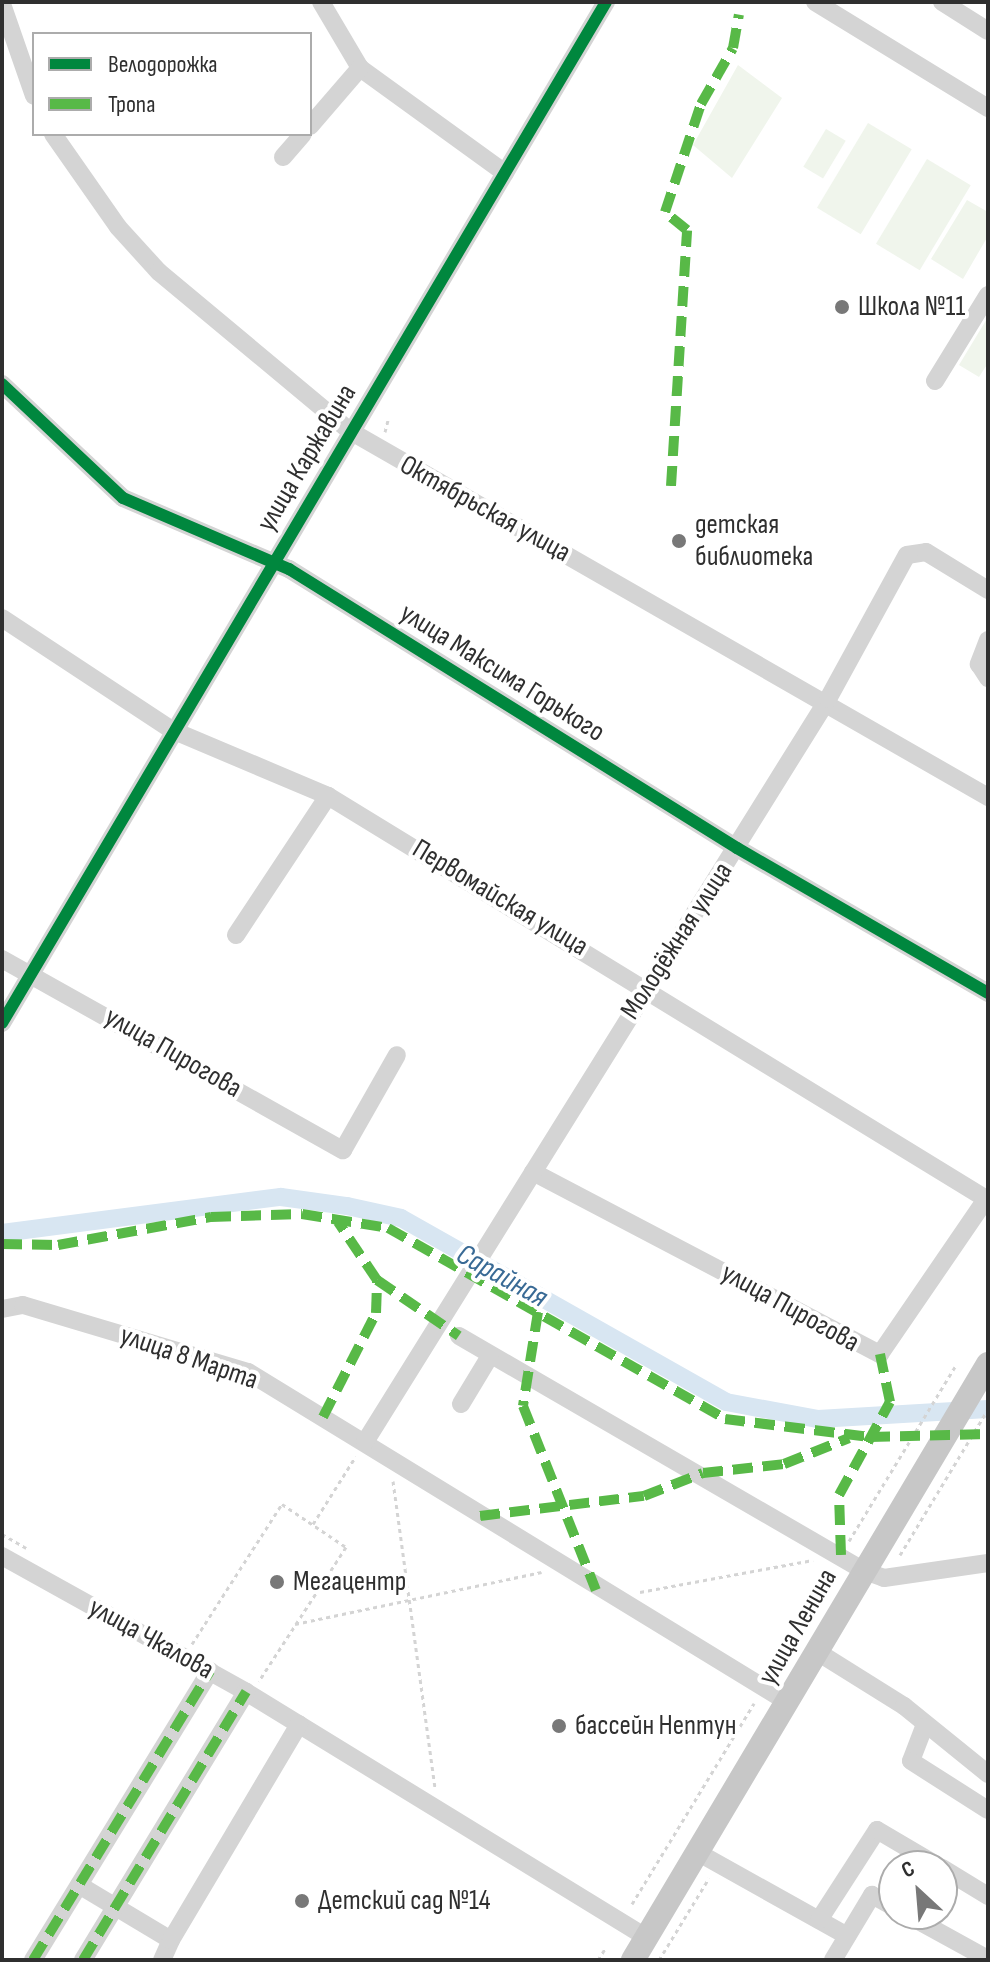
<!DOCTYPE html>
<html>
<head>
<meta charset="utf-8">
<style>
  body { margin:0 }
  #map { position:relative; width:990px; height:1962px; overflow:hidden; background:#fff; font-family:"Sofia Sans Condensed",sans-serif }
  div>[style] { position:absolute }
  .green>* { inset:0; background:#f0f5ec; transform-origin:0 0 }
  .canal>* { height:18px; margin:-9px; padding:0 9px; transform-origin:9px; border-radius:9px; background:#d8e6f2 }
  .path>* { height:3px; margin-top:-1.5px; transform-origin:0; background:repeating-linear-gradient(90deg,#d4d4d4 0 4px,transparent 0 8px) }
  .minor>* { height:18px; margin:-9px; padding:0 9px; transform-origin:9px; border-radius:9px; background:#d4d4d4 }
  .major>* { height:24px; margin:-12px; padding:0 12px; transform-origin:12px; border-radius:12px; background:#c7c7c7 }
  .quiet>* { height:10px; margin-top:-5px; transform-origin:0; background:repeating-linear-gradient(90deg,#58b947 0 20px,transparent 0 30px) }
  .cycleway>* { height:12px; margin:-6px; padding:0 6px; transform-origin:6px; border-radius:6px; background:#00873e }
  .dots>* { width:22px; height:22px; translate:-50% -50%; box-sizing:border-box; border:4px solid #fff; border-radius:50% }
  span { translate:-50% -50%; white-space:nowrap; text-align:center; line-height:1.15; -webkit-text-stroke:8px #fff; paint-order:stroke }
  .poi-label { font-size:28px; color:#2f2f2f }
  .left { translate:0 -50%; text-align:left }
  .street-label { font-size:28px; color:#2f2f2f }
  .water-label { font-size:30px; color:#396a95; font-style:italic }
  .frame { position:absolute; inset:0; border:4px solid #2f2f2f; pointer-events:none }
  .legend { position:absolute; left:32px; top:32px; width:280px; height:104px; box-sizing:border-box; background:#fff; border:2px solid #acacac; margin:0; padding:10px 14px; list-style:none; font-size:24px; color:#2f2f2f }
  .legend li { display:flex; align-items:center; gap:16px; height:40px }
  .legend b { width:40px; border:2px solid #acacac }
  .north { position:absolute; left:878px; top:1850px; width:80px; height:80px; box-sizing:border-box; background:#fff; border:2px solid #acacac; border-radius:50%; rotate:334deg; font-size:22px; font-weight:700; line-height:32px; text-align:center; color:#2f2f2f }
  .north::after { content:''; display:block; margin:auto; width:28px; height:36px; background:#787878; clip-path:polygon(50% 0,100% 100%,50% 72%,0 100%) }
</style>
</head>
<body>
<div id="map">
  <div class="green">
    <div style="clip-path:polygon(738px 65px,782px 98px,732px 178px,693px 145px)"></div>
    <div style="left:868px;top:123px;width:51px;height:99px;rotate:31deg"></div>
    <div style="left:826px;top:129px;width:23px;height:44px;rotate:31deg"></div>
    <div style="left:927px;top:159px;width:51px;height:99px;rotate:31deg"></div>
    <div style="clip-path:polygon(967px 200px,988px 212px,988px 236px,963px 279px,931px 259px)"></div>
    <div style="clip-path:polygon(988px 317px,988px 363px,979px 377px,959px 365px)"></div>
  </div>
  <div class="canal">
    <div style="left:2px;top:1233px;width:281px;rotate:-7.4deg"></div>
    <div style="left:281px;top:1197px;width:67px;rotate:7.8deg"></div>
    <div style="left:347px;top:1206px;width:55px;rotate:12.5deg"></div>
    <div style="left:401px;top:1218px;width:373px;rotate:29.5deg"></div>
    <div style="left:726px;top:1402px;width:94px;rotate:10.5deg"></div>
    <div style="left:818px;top:1419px;width:170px;rotate:-3.4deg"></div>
  </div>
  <div class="path">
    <div style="left:385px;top:432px;width:12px;rotate:-76deg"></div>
    <div style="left:393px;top:1481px;width:309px;rotate:82.2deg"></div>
    <div style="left:313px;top:1524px;width:80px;rotate:-57.7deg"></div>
    <div style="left:2px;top:1534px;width:28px;rotate:30deg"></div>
    <div style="left:849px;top:1541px;width:204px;rotate:-58.7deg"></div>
    <div style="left:900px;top:1555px;width:170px;rotate:-58.9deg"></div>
    <div style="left:640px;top:1592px;width:176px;rotate:-10.5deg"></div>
    <div style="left:295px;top:1624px;width:252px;rotate:-11.9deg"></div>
    <div style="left:192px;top:1644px;width:166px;rotate:-57.3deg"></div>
    <div style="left:282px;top:1504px;width:77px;rotate:33.9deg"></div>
    <div style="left:346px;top:1547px;width:160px;rotate:123deg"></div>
    <div style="left:772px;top:1672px;width:116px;rotate:-59.5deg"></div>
    <div style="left:632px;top:1904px;width:235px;rotate:-58.7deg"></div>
    <div style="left:598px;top:1960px;width:13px;rotate:-58deg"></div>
    <div style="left:659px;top:1960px;width:96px;rotate:-58.6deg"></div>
  </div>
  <div class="minor">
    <div style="left:321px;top:2px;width:77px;rotate:59.4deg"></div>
    <div style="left:360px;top:68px;width:179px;rotate:35.9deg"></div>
    <div style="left:815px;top:2px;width:203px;rotate:31.5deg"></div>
    <div style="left:942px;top:2px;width:54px;rotate:32.2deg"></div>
    <div style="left:2px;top:4px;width:97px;rotate:70.8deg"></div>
    <div style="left:310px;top:126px;width:77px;rotate:-49.2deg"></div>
    <div style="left:53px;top:134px;width:113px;rotate:55deg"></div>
    <div style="left:118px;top:227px;width:61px;rotate:47.7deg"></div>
    <div style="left:159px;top:272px;width:249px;rotate:39.8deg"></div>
    <div style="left:350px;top:431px;width:736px;rotate:29.84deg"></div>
    <div style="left:283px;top:157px;width:30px;rotate:-49deg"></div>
    <div style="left:935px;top:381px;width:101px;rotate:-58.4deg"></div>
    <div style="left:2px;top:384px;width:166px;rotate:43.3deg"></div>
    <div style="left:123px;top:498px;width:181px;rotate:23.2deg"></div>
    <div style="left:289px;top:569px;width:528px;rotate:31.91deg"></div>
    <div style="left:737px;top:848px;width:290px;rotate:30deg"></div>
    <div style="left:2px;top:618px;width:204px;rotate:33.4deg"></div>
    <div style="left:172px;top:730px;width:169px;rotate:22.9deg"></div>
    <div style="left:328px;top:796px;width:774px;rotate:31.47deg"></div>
    <div style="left:988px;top:640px;width:26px;rotate:111deg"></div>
    <div style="left:979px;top:664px;width:17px;rotate:57deg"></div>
    <div style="left:236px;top:935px;width:167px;rotate:-56.5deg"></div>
    <div style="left:2px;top:959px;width:391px;rotate:29.3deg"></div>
    <div style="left:343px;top:1150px;width:109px;rotate:-60.4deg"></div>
    <div style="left:2px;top:1023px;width:1186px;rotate:-59.39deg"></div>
    <div style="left:533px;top:1172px;width:392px;rotate:27.7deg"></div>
    <div style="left:880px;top:1354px;width:188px;rotate:-55.6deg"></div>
    <div style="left:2px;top:1309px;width:21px;rotate:-11deg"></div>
    <div style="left:23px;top:1305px;width:235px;rotate:16.6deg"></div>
    <div style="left:248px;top:1372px;width:634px;rotate:31.46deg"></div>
    <div style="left:459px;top:1336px;width:469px;rotate:30.1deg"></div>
    <div style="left:865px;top:1571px;width:20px;rotate:20deg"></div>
    <div style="left:884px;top:1578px;width:105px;rotate:-8.2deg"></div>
    <div style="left:461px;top:1404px;width:56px;rotate:-58.9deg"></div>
    <div style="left:365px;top:1442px;width:875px;rotate:-58.07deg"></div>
    <div style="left:828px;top:699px;width:164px;rotate:-61.3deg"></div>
    <div style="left:907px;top:555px;width:19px;rotate:-9deg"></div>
    <div style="left:926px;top:552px;width:73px;rotate:31.5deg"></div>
    <div style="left:2px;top:1556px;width:279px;rotate:29.1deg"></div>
    <div style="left:246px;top:1692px;width:470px;rotate:31.5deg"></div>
    <div style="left:816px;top:1651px;width:104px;rotate:32deg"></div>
    <div style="left:904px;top:1706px;width:108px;rotate:39deg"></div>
    <div style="left:924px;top:1727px;width:36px;rotate:111deg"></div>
    <div style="left:911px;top:1761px;width:91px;rotate:32.5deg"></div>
    <div style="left:697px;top:1852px;width:172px;rotate:29.2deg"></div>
    <div style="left:942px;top:1868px;width:54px;rotate:31.3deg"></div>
    <div style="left:79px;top:1885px;width:107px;rotate:30.9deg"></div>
    <div style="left:171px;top:1940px;width:22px;rotate:114deg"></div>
    <div style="left:906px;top:1914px;width:94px;rotate:28.8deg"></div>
    <div style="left:819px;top:1920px;width:107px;rotate:-57.2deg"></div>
    <div style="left:877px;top:1830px;width:71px;rotate:30.5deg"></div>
    <div style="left:171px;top:1940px;width:251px;rotate:-59.3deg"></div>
    <div style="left:33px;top:1960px;width:339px;rotate:-58.5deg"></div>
    <div style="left:83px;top:1960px;width:314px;rotate:-58.7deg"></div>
    <div style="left:833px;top:1960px;width:76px;rotate:-59deg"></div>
    <div style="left:872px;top:1895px;width:25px;rotate:29deg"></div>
  </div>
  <div class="major">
    <div style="left:633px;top:1960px;width:694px;rotate:-59.22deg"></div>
  </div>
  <div class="quiet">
    <div style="left:671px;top:486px;width:256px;rotate:-86.4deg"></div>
    <div style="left:687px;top:230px;width:28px;rotate:-141deg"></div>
    <div style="left:665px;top:212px;width:114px;rotate:-71.6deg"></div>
    <div style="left:701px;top:104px;width:64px;rotate:-60.3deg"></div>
    <div style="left:733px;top:48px;width:34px;rotate:-80deg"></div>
    <div style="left:2px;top:1244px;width:56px;rotate:1deg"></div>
    <div style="left:58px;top:1245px;width:156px;rotate:-10.4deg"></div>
    <div style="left:211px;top:1217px;width:91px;rotate:-1.9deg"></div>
    <div style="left:302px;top:1214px;width:87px;rotate:9.2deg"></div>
    <div style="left:388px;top:1228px;width:387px;rotate:29.5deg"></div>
    <div style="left:725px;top:1419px;width:146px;rotate:7.1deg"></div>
    <div style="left:870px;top:1437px;width:118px;rotate:-1.5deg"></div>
    <div style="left:377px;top:1280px;width:99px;rotate:34.3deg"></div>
    <div style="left:538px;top:1312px;width:95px;rotate:99.1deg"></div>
    <div style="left:523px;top:1406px;width:198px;rotate:68.4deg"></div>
    <div style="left:323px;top:1417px;width:117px;rotate:-63deg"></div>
    <div style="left:376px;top:1313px;width:33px;rotate:-88deg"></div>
    <div style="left:377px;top:1280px;width:70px;rotate:-123.9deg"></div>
    <div style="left:480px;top:1516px;width:165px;rotate:-7deg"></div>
    <div style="left:644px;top:1496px;width:63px;rotate:-21.3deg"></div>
    <div style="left:703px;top:1473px;width:81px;rotate:-6.3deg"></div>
    <div style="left:784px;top:1464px;width:70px;rotate:-21.8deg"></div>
    <div style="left:841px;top:1555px;width:60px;rotate:-91.9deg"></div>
    <div style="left:839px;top:1495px;width:106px;rotate:-61.3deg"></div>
    <div style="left:890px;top:1402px;width:49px;rotate:-101.8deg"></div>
    <div style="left:33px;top:1960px;width:339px;rotate:-58.5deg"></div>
    <div style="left:83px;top:1960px;width:314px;rotate:-58.7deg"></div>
  </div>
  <div class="cycleway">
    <div style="left:2px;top:384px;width:166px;rotate:43.3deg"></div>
    <div style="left:123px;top:498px;width:181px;rotate:23.2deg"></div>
    <div style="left:289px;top:569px;width:528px;rotate:31.91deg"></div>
    <div style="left:737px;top:848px;width:290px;rotate:30deg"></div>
    <div style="left:2px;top:1023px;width:1186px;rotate:-59.39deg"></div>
  </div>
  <div class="dots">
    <div style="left:842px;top:307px;background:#787878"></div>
    <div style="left:679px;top:541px;background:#787878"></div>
    <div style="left:277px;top:1582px;background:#787878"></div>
    <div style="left:559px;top:1726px;background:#787878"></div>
    <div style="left:302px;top:1901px;background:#787878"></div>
  </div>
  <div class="poi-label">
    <span class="left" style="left:858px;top:307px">Школа №11</span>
    <span class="left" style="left:695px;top:541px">детская<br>библиотека</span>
    <span class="left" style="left:293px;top:1582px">Мегацентр</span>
    <span class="left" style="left:575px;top:1726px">бассейн Нептун</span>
    <span class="left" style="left:318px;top:1901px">Детский сад №14</span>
  </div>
  <div class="street-label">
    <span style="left:307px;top:458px;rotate:-59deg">улица Каржавина</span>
    <span style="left:485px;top:509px;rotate:29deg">Октябрьская улица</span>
    <span style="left:502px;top:673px;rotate:32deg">улица Максима Горького</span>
    <span style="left:500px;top:898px;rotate:31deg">Первомайская улица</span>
    <span style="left:677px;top:941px;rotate:-57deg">Молодёжная улица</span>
    <span style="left:173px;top:1053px;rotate:30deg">улица Пирогова</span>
    <span style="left:790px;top:1308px;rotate:29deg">улица Пирогова</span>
    <span style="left:189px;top:1358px;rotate:19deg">улица 8 Марта</span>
    <span style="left:798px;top:1627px;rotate:-60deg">улица Ленина</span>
    <span style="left:151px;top:1639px;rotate:29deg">улица Чкалова</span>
  </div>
  <div class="water-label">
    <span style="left:502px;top:1276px;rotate:29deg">Сарайная</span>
  </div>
  <div class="frame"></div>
  <ul class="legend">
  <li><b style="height:10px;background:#00873e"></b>Велодорожка</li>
  <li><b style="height:10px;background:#58b947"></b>Тропа</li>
  </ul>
  <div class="north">С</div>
</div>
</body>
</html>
